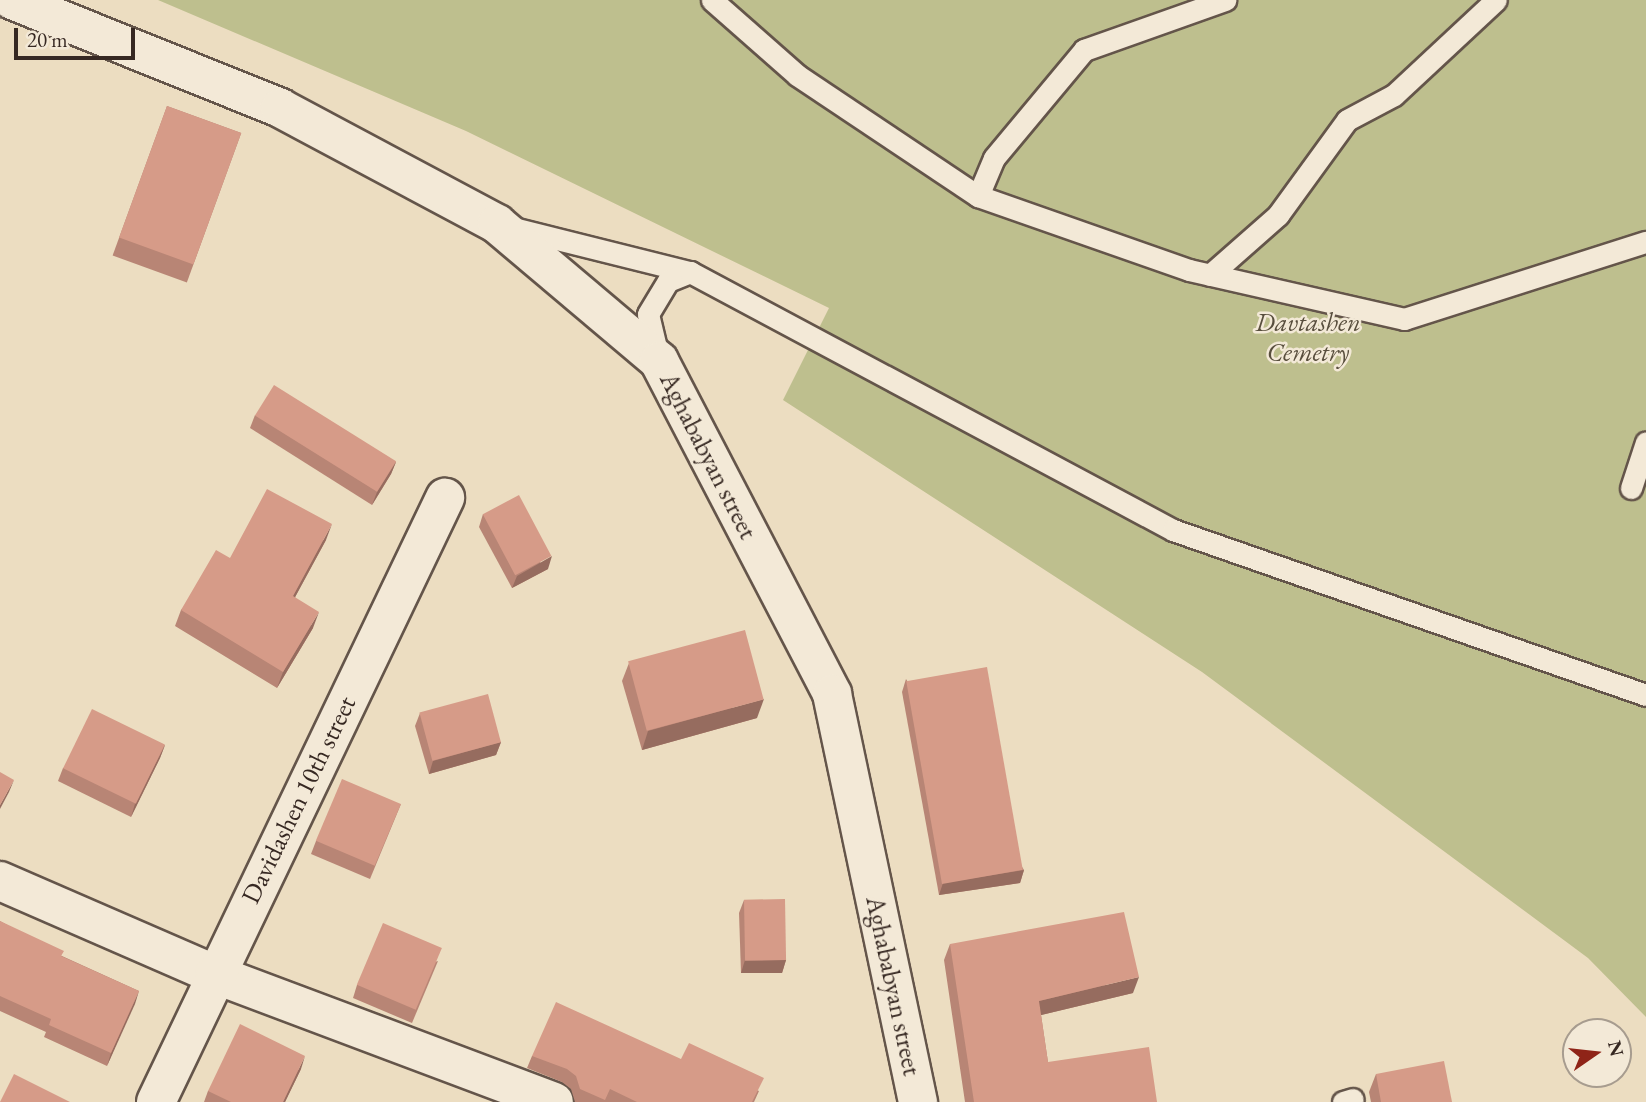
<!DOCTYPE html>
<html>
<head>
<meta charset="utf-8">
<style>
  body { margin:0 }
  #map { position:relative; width:1646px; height:1102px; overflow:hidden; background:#ecddc1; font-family:"EB Garamond",serif }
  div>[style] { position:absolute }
  .green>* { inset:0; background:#bebf8e }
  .roads { filter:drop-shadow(2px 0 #64554a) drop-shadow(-2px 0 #64554a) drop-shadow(0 2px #64554a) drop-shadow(0 -2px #64554a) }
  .service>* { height:21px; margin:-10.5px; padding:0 10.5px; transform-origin:10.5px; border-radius:10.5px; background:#f3e9d7 }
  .minor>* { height:38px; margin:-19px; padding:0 19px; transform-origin:19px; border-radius:19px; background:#f3e9d7 }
  .tertiary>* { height:38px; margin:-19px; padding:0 19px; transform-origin:19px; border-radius:19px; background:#f3e9d7 }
  .wall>* { inset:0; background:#b88575; transform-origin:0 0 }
  .shaded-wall>* { inset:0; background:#966c5f }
  .building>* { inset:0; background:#d69b88; transform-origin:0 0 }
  span { translate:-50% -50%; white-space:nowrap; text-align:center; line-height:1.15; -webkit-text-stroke:5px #f3e9d7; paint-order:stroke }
  .park-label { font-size:26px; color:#584e3d; font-style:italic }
  .street-label { font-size:26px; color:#362822 }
  .north { position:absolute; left:1562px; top:1018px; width:70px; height:70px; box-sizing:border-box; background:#f3e9d7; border:2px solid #a79c8f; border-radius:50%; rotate:76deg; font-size:19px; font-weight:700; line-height:28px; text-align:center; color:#362822 }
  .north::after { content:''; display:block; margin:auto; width:24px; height:32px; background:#8f2418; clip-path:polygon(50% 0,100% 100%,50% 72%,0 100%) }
  .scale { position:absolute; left:14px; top:28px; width:121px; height:32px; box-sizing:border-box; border:4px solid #362822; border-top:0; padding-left:9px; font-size:21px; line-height:24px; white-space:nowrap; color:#362822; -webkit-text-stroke:5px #f3e9d7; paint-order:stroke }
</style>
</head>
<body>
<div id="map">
  <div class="green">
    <div style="clip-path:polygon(158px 0,1646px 0,1646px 1017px,1588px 958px,1202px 672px,783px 400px,829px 308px,466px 131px)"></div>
  </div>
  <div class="roads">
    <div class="service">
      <div style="left:712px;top:0;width:113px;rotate:41.4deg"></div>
      <div style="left:797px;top:75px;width:218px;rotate:33.8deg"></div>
      <div style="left:978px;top:196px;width:224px;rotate:19.3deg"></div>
      <div style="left:1189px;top:270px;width:221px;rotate:12.8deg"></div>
      <div style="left:1404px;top:319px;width:254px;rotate:-17.7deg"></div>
      <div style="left:978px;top:196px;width:41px;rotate:-67.2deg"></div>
      <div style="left:994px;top:158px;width:141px;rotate:-50.2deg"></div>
      <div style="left:1084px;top:50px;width:150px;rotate:-19.5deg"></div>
      <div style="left:513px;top:228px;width:182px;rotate:14deg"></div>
      <div style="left:1210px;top:275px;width:91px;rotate:-41.4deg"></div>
      <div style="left:1278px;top:215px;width:117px;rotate:-54deg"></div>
      <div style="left:1347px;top:120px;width:53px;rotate:-28deg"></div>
      <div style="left:1394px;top:95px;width:139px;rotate:-43deg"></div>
      <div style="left:658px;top:356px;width:43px;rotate:-103.4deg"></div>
      <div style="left:648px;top:314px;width:39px;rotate:-59deg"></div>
      <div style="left:668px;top:281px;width:24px;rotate:-22deg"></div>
      <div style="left:690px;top:272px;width:548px;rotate:28.11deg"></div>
      <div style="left:1173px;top:530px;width:501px;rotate:19.23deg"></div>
      <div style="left:1631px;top:488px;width:48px;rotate:-71.9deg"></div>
      <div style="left:1343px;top:1102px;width:10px;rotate:-17deg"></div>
    </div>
    <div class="minor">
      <div style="left:0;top:881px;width:233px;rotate:23.5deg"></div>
      <div style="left:214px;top:974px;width:363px;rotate:20.6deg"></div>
      <div style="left:156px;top:1102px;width:670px;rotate:-64.43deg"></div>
    </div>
    <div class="tertiary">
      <div style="left:12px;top:0;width:289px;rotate:21.9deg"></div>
      <div style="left:280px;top:108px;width:246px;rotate:28.1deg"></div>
      <div style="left:497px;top:224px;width:212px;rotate:40.2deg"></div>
      <div style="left:659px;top:361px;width:375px;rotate:62.5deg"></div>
      <div style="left:832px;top:694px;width:417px;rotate:78.1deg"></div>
    </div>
  </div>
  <div class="wall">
    <div style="left:167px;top:106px;width:79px;height:159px;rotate:20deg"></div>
    <div style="clip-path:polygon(255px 415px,396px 462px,391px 474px,372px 505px,250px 428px)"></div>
    <div style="clip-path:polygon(483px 514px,548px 569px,512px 588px,479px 527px)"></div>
    <div style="clip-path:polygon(326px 540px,295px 597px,313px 628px,277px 688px,175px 626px,181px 610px,230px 558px)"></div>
    <div style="clip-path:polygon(629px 663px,757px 718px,642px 750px,622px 681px)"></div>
    <div style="clip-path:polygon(906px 679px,1024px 870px,1020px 883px,939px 895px,902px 692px)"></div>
    <div style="clip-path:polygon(420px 713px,501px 742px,496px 755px,429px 774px,415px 726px)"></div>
    <div style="clip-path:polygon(165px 745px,160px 758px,131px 817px,58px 781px,63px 768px)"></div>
    <div style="clip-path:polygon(401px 804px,370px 879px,311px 854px,316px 841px)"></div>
    <div style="clip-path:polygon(744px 900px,786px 960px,782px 973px,741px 973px,739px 913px)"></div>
    <div style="clip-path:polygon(0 921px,62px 956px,139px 991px,107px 1066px,44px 1037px,46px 1032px,0 1011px)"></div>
    <div style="clip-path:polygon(950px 944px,1133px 993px,1041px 1015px,1048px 1062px,1157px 1102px,965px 1102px,944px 960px)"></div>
    <div style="clip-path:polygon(438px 961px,412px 1023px,353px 998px,357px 985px)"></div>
    <div style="clip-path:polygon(532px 1056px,681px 1059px,759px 1091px,754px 1102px,575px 1102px,571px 1089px,562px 1082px,527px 1068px)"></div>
    <div style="clip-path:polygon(301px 1069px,285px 1102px,204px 1102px,208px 1091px)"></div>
    <div style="clip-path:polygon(1376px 1074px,1452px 1102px,1371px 1102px,1369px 1092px)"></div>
  </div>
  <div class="shaded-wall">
    <div style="clip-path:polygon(396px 462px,391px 474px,372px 505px,377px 492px)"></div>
    <div style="clip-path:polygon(332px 524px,326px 540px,287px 612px,293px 596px)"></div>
    <div style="clip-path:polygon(552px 556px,548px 569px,512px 588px,517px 576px)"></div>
    <div style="clip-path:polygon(319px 612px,313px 628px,277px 688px,283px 672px)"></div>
    <div style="clip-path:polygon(764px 699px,757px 718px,642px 750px,648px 731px)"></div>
    <div style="clip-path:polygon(501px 742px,496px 755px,429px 774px,433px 761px)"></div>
    <div style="clip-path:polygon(165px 745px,160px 758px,131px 817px,135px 804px)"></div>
    <div style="clip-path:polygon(14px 780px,9px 792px,0 809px,0 805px)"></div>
    <div style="clip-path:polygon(1024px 870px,1020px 883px,939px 895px,943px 883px)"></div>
    <div style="clip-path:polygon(745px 960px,786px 960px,782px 973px,741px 973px)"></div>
    <div style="clip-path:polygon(1139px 977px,1133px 993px,1033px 1017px,1039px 1001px)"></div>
    <div style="clip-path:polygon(139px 991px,135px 1004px,107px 1066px,111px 1053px)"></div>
    <div style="clip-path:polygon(305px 1056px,301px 1069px,285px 1102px,283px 1102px)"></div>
  </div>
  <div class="building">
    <div style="left:167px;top:106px;width:79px;height:140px;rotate:20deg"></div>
    <div style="left:274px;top:385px;width:144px;height:36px;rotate:32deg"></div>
    <div style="clip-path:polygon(267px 489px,332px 524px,293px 596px,319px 612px,283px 672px,181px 610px,216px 550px,230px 558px)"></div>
    <div style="left:519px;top:495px;width:69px;height:41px;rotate:62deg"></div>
    <div style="left:745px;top:630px;width:72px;height:121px;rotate:75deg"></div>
    <div style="left:987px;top:667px;width:206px;height:82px;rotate:80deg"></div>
    <div style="left:488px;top:694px;width:50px;height:71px;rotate:75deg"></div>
    <div style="left:92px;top:709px;width:81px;height:66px;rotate:26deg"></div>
    <div style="clip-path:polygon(0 772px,14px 780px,0 805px)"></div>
    <div style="left:342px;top:779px;width:64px;height:67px;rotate:23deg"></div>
    <div style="left:785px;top:899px;width:61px;height:41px;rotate:89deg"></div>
    <div style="clip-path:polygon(1124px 912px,1139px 977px,1039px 1001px,1048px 1062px,1149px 1047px,1157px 1102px,974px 1102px,950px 944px)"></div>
    <div style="clip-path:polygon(0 921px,64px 951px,61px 956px,139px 991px,111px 1053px,49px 1025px,51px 1019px,0 996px)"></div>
    <div style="left:383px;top:923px;width:64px;height:67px;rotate:23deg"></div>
    <div style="clip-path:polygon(556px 1002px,681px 1059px,689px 1043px,764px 1078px,752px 1102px,637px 1102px,610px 1089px,605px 1100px,580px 1089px,576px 1076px,567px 1069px,532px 1056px)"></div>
    <div style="clip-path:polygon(240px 1024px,305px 1056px,283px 1102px,231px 1102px,208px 1091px)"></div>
    <div style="clip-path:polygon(1444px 1061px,1452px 1102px,1381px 1102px,1376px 1074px)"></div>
    <div style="clip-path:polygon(14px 1074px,70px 1102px,0 1102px)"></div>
  </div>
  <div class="park-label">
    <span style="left:1308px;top:338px">Davtashen<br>Cemetry</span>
  </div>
  <div class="street-label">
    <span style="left:708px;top:456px;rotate:63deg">Aghababyan street</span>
    <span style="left:299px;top:800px;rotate:-64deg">Davidashen 10th street</span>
    <span style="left:893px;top:986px;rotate:78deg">Aghababyan street</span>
  </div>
  <div class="north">N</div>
  <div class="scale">20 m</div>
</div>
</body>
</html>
